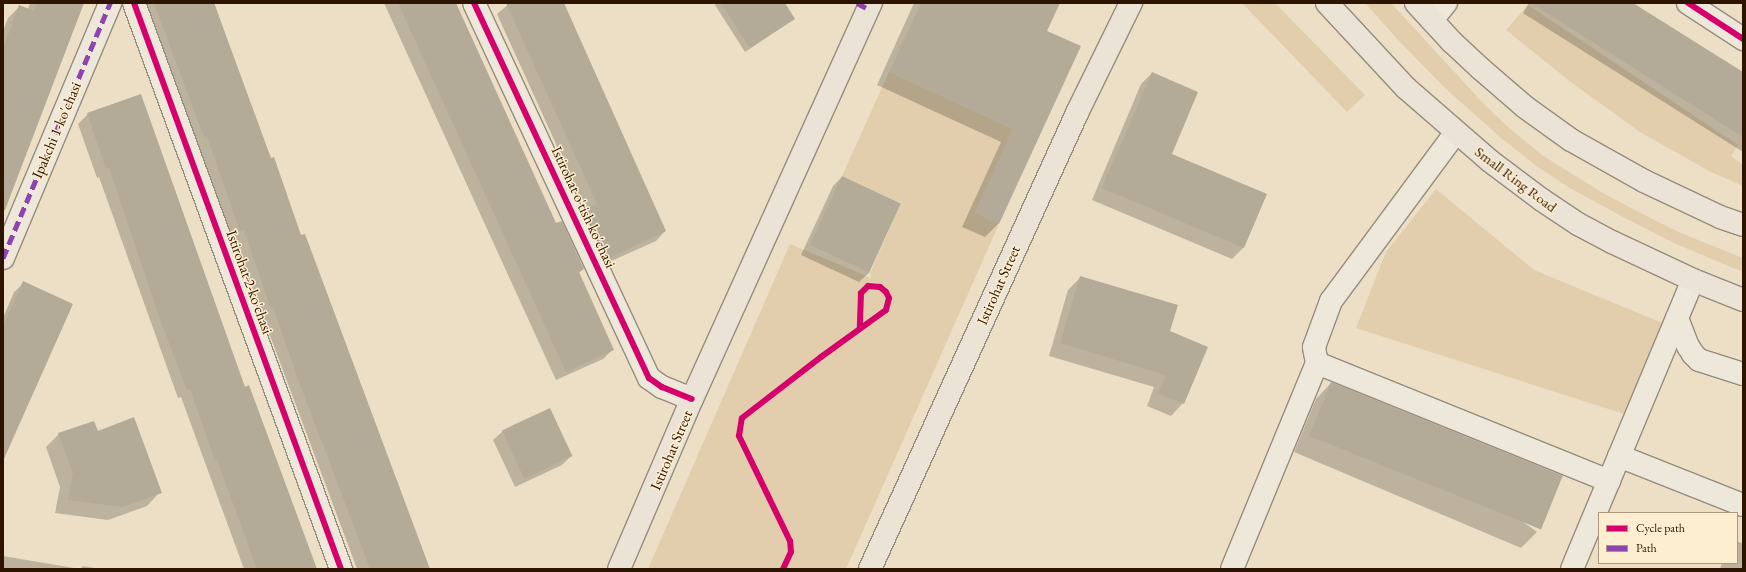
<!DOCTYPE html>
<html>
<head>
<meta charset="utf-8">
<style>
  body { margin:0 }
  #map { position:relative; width:1746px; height:572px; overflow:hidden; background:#ecdfc6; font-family:"EB Garamond",serif }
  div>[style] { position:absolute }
  .green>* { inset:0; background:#e2ceac }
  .shadow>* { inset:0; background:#0003 }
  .building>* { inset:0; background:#b4aa98; transform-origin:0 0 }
  .roads { filter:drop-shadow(1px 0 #968c7c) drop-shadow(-1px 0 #968c7c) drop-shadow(0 1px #968c7c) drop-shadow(0 -1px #968c7c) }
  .minor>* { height:22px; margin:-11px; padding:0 11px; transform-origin:11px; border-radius:11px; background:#eee8db }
  .major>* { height:22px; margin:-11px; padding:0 11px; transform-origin:11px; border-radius:11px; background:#ebe3d5 }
  .highway>* { height:22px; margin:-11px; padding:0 11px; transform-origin:11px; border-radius:11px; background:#ebe3d5 }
  .quiet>* { height:5px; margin-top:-2.5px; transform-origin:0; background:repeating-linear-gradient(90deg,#8e44ad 0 10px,transparent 0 15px) }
  .cycleway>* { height:6px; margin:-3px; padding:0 3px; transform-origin:3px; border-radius:3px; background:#d6006c }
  span { translate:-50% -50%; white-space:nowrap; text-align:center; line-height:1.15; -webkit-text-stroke:3px #fdeed0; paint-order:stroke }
  .street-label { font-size:15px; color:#2d1400 }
  .frame { position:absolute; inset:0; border:4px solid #2d1400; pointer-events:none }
  .legend { position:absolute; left:1598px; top:512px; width:140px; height:52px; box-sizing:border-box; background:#fdeed0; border:1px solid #aa977d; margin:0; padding:5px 7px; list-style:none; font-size:12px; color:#2d1400 }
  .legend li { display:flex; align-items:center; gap:8px; height:20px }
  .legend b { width:20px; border:1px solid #aa977d }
</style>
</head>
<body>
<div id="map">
  <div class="green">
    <div style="clip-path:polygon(1242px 3px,1275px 3px,1365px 95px,1347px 112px)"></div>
    <div style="clip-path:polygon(1365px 3px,1391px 3px,1483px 103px,1509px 128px,1542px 155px,1601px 192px,1654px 220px,1681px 233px,1743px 258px,1743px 272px,1676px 244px,1623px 217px,1570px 188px,1535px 165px,1501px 138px,1445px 88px,1400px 42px)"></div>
    <div style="clip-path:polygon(1528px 5px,1738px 145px,1731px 156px,1743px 165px,1743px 186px,1711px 172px,1640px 132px,1572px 83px,1506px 30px)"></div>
    <div style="clip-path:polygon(889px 72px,1013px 129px,975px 213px,999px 224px,846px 569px,648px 569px,790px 244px,871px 278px,870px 273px,901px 203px,842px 176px)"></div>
    <div style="clip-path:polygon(1436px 189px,1534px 270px,1665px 324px,1627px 415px,1356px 328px,1386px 252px)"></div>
  </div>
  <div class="shadow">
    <div style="clip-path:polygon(30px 3px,83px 3px,3px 214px,3px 31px,8px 18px,20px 6px,28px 9px)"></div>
    <div style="clip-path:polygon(149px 3px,214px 3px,270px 159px,428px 569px,357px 569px,234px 239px,231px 240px,144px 8px)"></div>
    <div style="clip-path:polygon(384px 3px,454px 3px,556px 224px,583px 269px,579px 273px,612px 350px,603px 359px,556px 380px)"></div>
    <div style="clip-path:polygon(510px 3px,563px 3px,665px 231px,656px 241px,598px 267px,576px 220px,586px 210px,497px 14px)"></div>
    <div style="clip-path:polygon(717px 3px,784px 3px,794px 19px,745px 52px,715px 5px)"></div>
    <div style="clip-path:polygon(914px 3px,1048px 3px,1046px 31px,1079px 47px,998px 224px,985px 237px,962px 227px,1001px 142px,877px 85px)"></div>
    <div style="clip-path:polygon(1529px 3px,1631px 3px,1743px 74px,1743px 152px,1523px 13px)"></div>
    <div style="clip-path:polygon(1152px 73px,1170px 154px,1266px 194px,1243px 248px,1232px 259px,1092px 200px,1141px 84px)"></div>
    <div style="clip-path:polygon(88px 114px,245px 388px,315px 569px,244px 569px,181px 397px,178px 398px,99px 177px,97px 178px,78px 124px)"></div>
    <div style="clip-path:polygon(842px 177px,900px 204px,869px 273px,859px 282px,801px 255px,833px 186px)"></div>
    <div style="clip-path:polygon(1081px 277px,1169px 332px,1183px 403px,1171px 416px,1147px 406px,1154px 387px,1049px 356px,1068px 290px)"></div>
    <div style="clip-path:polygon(24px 283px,3px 461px,3px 318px,14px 292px)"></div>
    <div style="clip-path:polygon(1331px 383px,1537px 532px,1521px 548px,1294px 452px,1316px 399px)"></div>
    <div style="clip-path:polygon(503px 431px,571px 456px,562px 465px,515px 487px,493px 440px)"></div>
    <div style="clip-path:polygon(97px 432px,160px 492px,147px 506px,108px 520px,55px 513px,60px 487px,46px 447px,59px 434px)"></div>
    <div style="clip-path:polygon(1737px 541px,1743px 544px,1743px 569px,1720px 569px,1722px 563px,1737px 563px)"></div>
    <div style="clip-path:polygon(3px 556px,80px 569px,83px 566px,100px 569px,3px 569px)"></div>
  </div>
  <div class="building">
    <div style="clip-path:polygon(37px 3px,84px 3px,5px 210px,3px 210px,3px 49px,19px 5px,34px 11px)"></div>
    <div style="clip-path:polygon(154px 3px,214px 3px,271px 158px,274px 157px,301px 235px,305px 234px,430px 569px,370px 569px,301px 387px,273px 308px,271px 309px,244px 230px,240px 232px,207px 136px,204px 137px)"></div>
    <div style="clip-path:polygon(398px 3px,456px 3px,556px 223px,562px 221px,584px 269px,579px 272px,614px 350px,566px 372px)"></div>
    <div style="clip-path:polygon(506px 3px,564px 3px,666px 231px,607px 259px,584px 210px,597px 204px)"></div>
    <div style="clip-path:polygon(721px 3px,785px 3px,795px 19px,750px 48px)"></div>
    <div style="clip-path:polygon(921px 3px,1060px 3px,1047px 31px,1081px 46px,999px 224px,975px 213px,1013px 129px,889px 72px)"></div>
    <div style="clip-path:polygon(1531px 3px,1633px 3px,1743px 72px,1743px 137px)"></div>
    <div style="clip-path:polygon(1152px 72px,1198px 92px,1172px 154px,1267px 194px,1244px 248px,1102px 188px)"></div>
    <div style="clip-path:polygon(141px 94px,245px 387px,249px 385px,317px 569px,257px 569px,217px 460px,215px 460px,190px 389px,187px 390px,161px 322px,109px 168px,106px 169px,87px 113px)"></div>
    <div style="left:842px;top:176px;width:65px;height:76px;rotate:25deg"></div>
    <div style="clip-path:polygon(1080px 276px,1178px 305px,1170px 331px,1208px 347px,1184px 404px,1158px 393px,1166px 375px,1060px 343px)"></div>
    <div style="clip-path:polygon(23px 281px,73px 304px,3px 461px,3px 326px)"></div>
    <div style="left:1331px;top:382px;width:250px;height:58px;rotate:22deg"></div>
    <div style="left:550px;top:408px;width:53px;height:53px;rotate:65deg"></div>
    <div style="clip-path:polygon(134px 417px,162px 493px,122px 507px,68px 500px,73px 473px,58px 433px,94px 421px,98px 431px)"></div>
  </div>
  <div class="roads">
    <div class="minor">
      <div style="left:134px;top:3px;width:603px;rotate:69.91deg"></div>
      <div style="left:474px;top:3px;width:414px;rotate:65deg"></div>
      <div style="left:649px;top:378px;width:16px;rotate:35deg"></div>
      <div style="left:662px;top:387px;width:32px;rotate:22deg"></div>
      <div style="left:1688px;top:3px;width:66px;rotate:33.2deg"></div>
      <div style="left:1432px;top:20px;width:22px;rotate:-51deg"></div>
      <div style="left:3px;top:258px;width:277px;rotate:-67.2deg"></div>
      <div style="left:1677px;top:318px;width:30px;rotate:69deg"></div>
      <div style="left:1688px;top:346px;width:9px;rotate:58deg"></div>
      <div style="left:1693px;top:354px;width:8px;rotate:45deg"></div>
      <div style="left:1699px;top:360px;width:46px;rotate:17.7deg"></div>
      <div style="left:1317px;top:363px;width:315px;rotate:22deg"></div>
      <div style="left:1619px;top:456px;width:133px;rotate:21.6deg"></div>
      <div style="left:1232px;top:569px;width:223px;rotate:-67.6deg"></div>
      <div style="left:1317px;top:363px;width:16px;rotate:-101deg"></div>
      <div style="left:1314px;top:347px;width:49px;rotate:-69.7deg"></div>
      <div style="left:1331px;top:301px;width:210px;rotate:-53.5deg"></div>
      <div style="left:1572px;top:569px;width:313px;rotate:-67.3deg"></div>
    </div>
    <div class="major">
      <div style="left:619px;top:569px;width:185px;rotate:-66.8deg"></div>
      <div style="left:692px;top:399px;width:435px;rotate:-65.7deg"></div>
      <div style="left:870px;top:569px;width:501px;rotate:-65.58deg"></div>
      <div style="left:1077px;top:113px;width:123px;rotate:-63.9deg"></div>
    </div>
    <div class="highway">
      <div style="left:1327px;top:3px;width:116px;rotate:47.1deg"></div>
      <div style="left:1406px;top:88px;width:111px;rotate:41deg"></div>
      <div style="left:1490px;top:161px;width:65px;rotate:36.9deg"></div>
      <div style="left:1542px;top:200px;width:43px;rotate:33.7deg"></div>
      <div style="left:1578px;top:224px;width:38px;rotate:28deg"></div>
      <div style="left:1612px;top:242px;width:89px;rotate:25.1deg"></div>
      <div style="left:1693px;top:280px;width:54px;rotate:21.8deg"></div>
      <div style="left:1416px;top:3px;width:53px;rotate:47.3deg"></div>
      <div style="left:1452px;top:42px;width:40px;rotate:43deg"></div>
      <div style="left:1481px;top:69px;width:58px;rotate:40.8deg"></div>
      <div style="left:1525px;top:107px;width:57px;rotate:35.7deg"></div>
      <div style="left:1571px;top:140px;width:84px;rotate:29.3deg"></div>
      <div style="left:1644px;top:181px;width:84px;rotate:25.3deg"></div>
      <div style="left:1720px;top:217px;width:24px;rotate:19deg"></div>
    </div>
  </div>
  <div class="quiet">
    <div style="left:857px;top:3px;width:13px;rotate:27deg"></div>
    <div style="left:3px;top:258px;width:277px;rotate:-67.2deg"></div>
  </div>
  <div class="cycleway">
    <div style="left:134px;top:3px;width:603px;rotate:69.91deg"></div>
    <div style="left:474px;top:3px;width:414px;rotate:65deg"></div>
    <div style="left:649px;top:378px;width:16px;rotate:35deg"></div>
    <div style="left:662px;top:387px;width:32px;rotate:22deg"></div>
    <div style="left:1688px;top:3px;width:66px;rotate:33.2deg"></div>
    <div style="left:783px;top:569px;width:19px;rotate:-65deg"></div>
    <div style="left:791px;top:552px;width:11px;rotate:-95deg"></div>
    <div style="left:790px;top:541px;width:117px;rotate:-115.9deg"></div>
    <div style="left:739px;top:436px;width:18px;rotate:-81deg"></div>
    <div style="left:742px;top:418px;width:100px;rotate:-37.7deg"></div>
    <div style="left:821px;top:357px;width:80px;rotate:-35.9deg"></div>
    <div style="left:886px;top:310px;width:12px;rotate:-76deg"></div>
    <div style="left:889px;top:298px;width:7px;rotate:-117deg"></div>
    <div style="left:886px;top:292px;width:8px;rotate:-140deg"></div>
    <div style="left:880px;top:287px;width:12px;rotate:-175deg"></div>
    <div style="left:868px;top:286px;width:10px;rotate:135deg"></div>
    <div style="left:861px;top:293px;width:35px;rotate:92deg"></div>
  </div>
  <div class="street-label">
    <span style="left:56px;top:130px;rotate:-67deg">Ipakchi 1-ko'chasi</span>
    <span style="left:1516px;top:179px;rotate:37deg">Small Ring Road</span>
    <span style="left:584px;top:207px;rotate:65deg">Istirohat o'tish ko'chasi</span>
    <span style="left:250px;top:282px;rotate:70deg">Istirohat 2-ko'chasi</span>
    <span style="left:998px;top:285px;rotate:-66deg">Istirohat Street</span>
    <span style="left:671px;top:450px;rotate:-67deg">Istirohat Street</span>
  </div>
  <div class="frame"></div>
  <ul class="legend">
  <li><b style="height:5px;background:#d6006c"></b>Cycle path</li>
  <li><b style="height:5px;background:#8e44ad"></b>Path</li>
  </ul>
</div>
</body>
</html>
